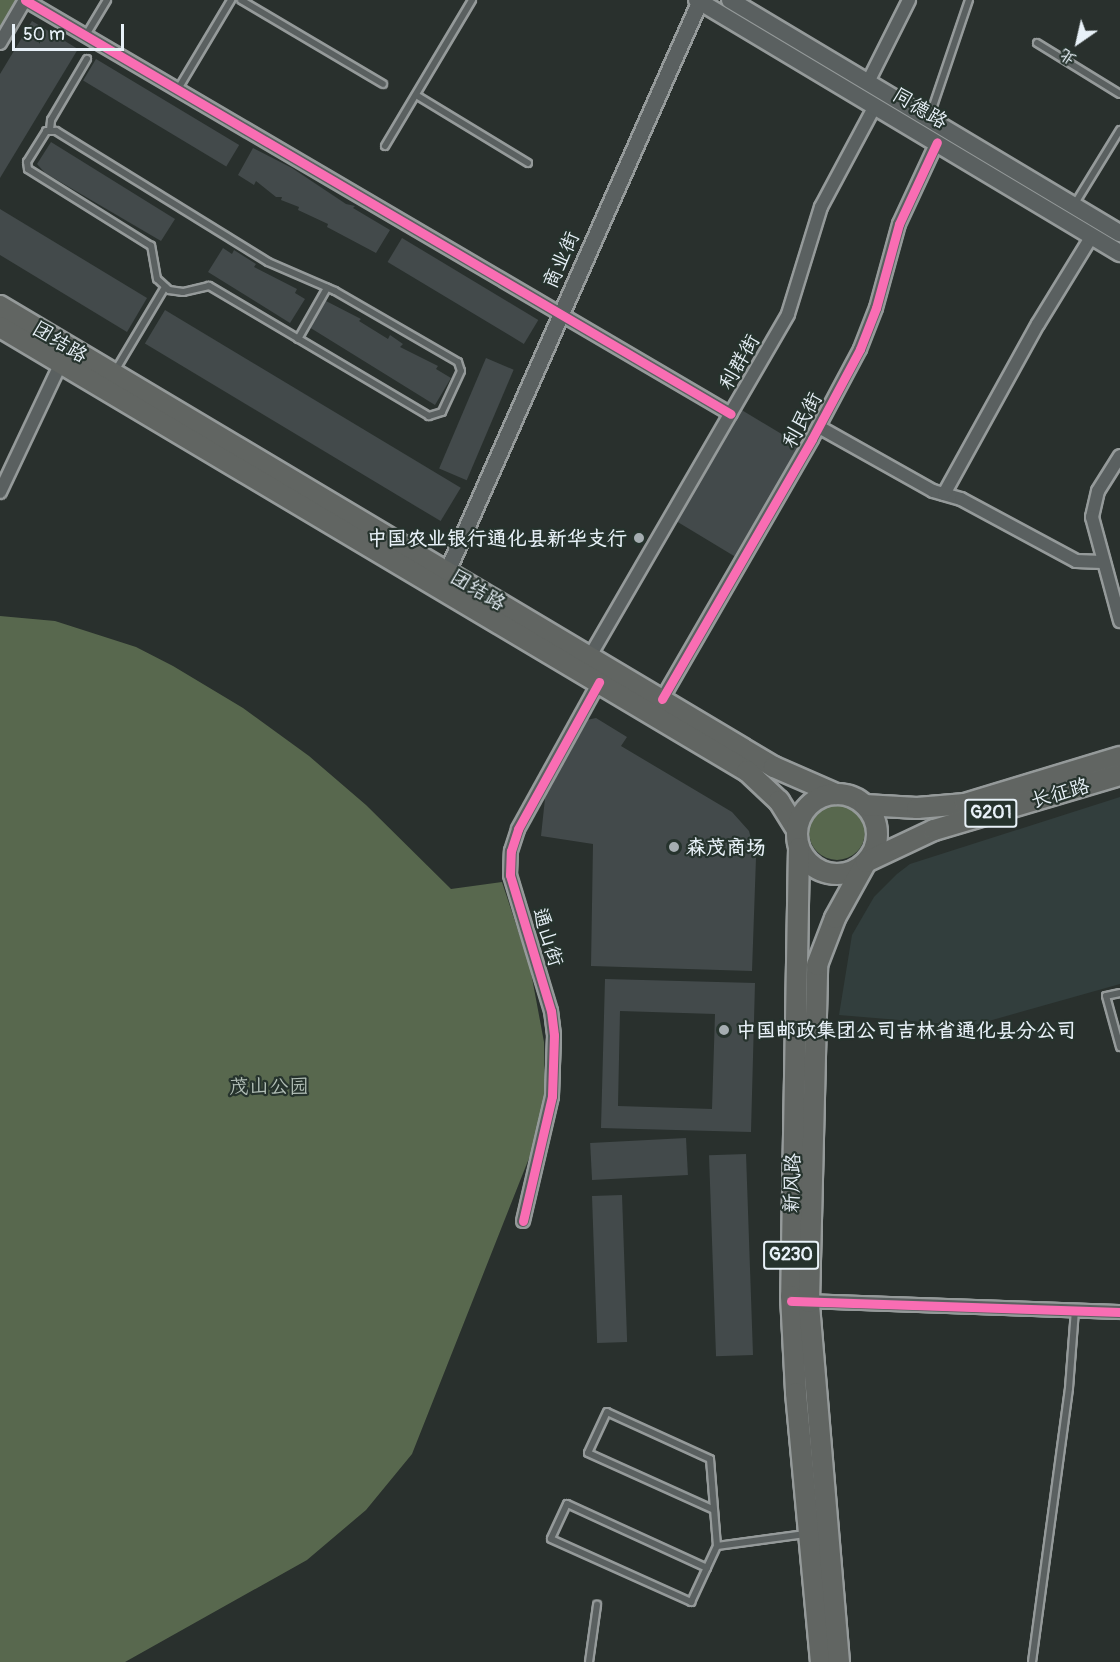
<!DOCTYPE html>
<html>
<head>
<meta charset="utf-8">
<style>
  body { margin:0 }
  #map { position:relative; width:1120px; height:1662px; overflow:hidden; background:#29302d; font-family:Pangolin,"LXGW WenKai TC",sans-serif }
  div>[style] { position:absolute }
  .built>* { inset:0; background:#323e3d }
  .green>* { inset:0; background:#58684e }
  .round { border-radius:50% }
  .building>* { inset:0; background:#434a4b; transform-origin:0 0 }
  .roads { filter:drop-shadow(2px 0 #959a9a) drop-shadow(-2px 0 #959a9a) drop-shadow(0 2px #959a9a) drop-shadow(0 -2px #959a9a) }
  .service>* { height:6px; margin:-3px; padding:0 3px; transform-origin:3px; border-radius:3px; background:#5a6060 }
  .minor>* { height:12px; margin:-6px; padding:0 6px; transform-origin:6px; border-radius:6px; background:#5a6060 }
  .tertiary>* { height:15px; margin:-7.5px; padding:0 7.5px; transform-origin:7.5px; border-radius:7.5px; background:#5a6060 }
  .secondary>* { height:16px; margin:-8px; padding:0 8px; transform-origin:8px; border-radius:8px; background:#5a6060 }
  .trunk>* { height:20px; margin:-10px; padding:0 10px; transform-origin:10px; border-radius:10px; background:#616562 }
  .trunk>.ring { margin:-10px; padding:0; box-sizing:content-box; background:none; border:20px solid #616562; border-radius:50% }
  .cycleway>* { height:9px; margin:-4.5px; padding:0 4.5px; transform-origin:4.5px; border-radius:4.5px; background:#f96db3 }
  .dots>* { width:16px; height:16px; translate:-50% -50%; box-sizing:border-box; border:3px solid #26332d; border-radius:50% }
  span { translate:-50% -50%; white-space:nowrap; text-align:center; line-height:1.15; -webkit-text-stroke:4.5px #26332d; paint-order:stroke }
  .shield-label span { padding:2px 4px; background:#26332d; border:2px solid; border-radius:4px; -webkit-text-stroke-width:0 }
  .shield-label { font-size:18px; color:#e8f1f8; font-weight:700 }
  .street-label { font-size:20px; color:#e8f1f8 }
  .poi-label { font-size:20px; color:#e8f1f8; font-weight:700 }
  .right { translate:-100% -50%; text-align:right }
  .left { translate:0 -50%; text-align:left }
  .park-label { font-size:20px; color:#b1beb6 }
  .north { position:absolute; left:1048px; top:12px; width:60px; height:60px; -webkit-text-stroke:4px #26332d; paint-order:stroke; rotate:214deg; font-size:16px; font-weight:700; line-height:24px; text-align:center; color:#e8f1f8 }
  .north::after { content:''; display:block; margin:auto; width:21px; height:27px; background:#e8f1f8; clip-path:polygon(50% 0,100% 100%,50% 72%,0 100%) }
  .scale { position:absolute; left:12px; top:24px; width:112px; height:27px; box-sizing:border-box; border:3px solid #e8f1f8; border-top:0; padding-left:8px; font-size:18px; line-height:21px; white-space:nowrap; color:#e8f1f8; -webkit-text-stroke:4px #26332d; paint-order:stroke }
</style>
</head>
<body>
<div id="map">
  <div class="built">
    <div style="clip-path:polygon(1120px 797px,1120px 984px,971px 1026px,839px 1015px,852px 935px,874px 897px,897px 874px,910px 864px)"></div>
  </div>
  <div class="green">
    <div style="clip-path:polygon(0 0,16px 0,0 27px)"></div>
    <div style="clip-path:polygon(0 616px,55px 621px,136px 647px,173px 666px,243px 708px,309px 756px,366px 805px,451px 889px,502px 882px,530px 967px,544px 1042px,545px 1095px,539px 1133px,412px 1454px,366px 1510px,307px 1560px,125px 1662px,0 1662px)"></div>
    <div class="round" style="left:809px;top:804px;width:56px;height:56px"></div>
  </div>
  <div class="building">
    <div style="clip-path:polygon(32px 21px,78px 49px,0 178px,0 74px)"></div>
    <div style="left:96px;top:59px;width:167px;height:25px;rotate:31deg"></div>
    <div style="clip-path:polygon(51px 142px,175px 219px,161px 241px,45px 173px,37px 164px)"></div>
    <div style="clip-path:polygon(253px 148px,292px 168px,346px 204px,355px 206px,353px 208px,390px 230px,376px 253px,327px 227px,328px 224px,298px 210px,299px 207px,281px 200px,282px 197px,276px 197px,256px 181px,254px 185px,238px 175px)"></div>
    <div style="clip-path:polygon(0 209px,147px 298px,127px 332px,0 255px)"></div>
    <div style="left:402px;top:238px;width:159px;height:28px;rotate:31deg"></div>
    <div style="clip-path:polygon(223px 248px,232px 254px,234px 250px,256px 264px,254px 267px,297px 289px,295px 293px,305px 299px,290px 323px,208px 272px)"></div>
    <div style="clip-path:polygon(326px 301px,361px 319px,359px 321px,388px 339px,390px 335px,403px 344px,400px 347px,438px 366px,436px 369px,451px 378px,435px 405px,309px 327px)"></div>
    <div style="left:165px;top:310px;width:345px;height:39px;rotate:31deg"></div>
    <div style="left:486px;top:358px;width:30px;height:120px;rotate:23deg"></div>
    <div style="left:740px;top:409px;width:71px;height:129px;rotate:31deg"></div>
    <div style="clip-path:polygon(596px 718px,627px 737px,621px 746px,732px 812px,749px 831px,756px 858px,752px 971px,591px 966px,593px 844px,541px 836px,546px 789px,582px 721px)"></div>
    <div style="clip-path:polygon(evenodd,605px 979px,755px 983px,751px 1132px,601px 1128px,605px 979px,620px 1011px,715px 1014px,712px 1109px,618px 1106px,620px 1011px)"></div>
    <div style="left:686px;top:1138px;width:37px;height:96px;rotate:87deg"></div>
    <div style="left:746px;top:1154px;width:201px;height:37px;rotate:88deg"></div>
    <div style="left:622px;top:1195px;width:147px;height:30px;rotate:88deg"></div>
  </div>
  <div class="roads">
    <div class="service">
      <div style="left:241px;top:0;width:165px;rotate:30.6deg"></div>
      <div style="left:86px;top:35px;width:41px;rotate:-59deg"></div>
      <div style="left:1037px;top:43px;width:97px;rotate:31.6deg"></div>
      <div style="left:178px;top:89px;width:104px;rotate:-59.2deg"></div>
      <div style="left:416px;top:95px;width:131px;rotate:31.3deg"></div>
      <div style="left:929px;top:118px;width:125px;rotate:-71.3deg"></div>
      <div style="left:50px;top:130px;width:10px;rotate:-84deg"></div>
      <div style="left:51px;top:120px;width:71px;rotate:-59.5deg"></div>
      <div style="left:46px;top:131px;width:10px"></div>
      <div style="left:56px;top:131px;width:249px;rotate:31.7deg"></div>
      <div style="left:268px;top:262px;width:73px;rotate:23.4deg"></div>
      <div style="left:335px;top:291px;width:142px;rotate:30deg"></div>
      <div style="left:458px;top:362px;width:9px;rotate:72deg"></div>
      <div style="left:461px;top:371px;width:45px;rotate:114.9deg"></div>
      <div style="left:442px;top:412px;width:14px;rotate:163deg"></div>
      <div style="left:429px;top:416px;width:256px;rotate:-149.4deg"></div>
      <div style="left:209px;top:286px;width:27px;rotate:167deg"></div>
      <div style="left:183px;top:292px;width:14px;rotate:-172deg"></div>
      <div style="left:169px;top:290px;width:16px;rotate:-137deg"></div>
      <div style="left:157px;top:279px;width:34px;rotate:-100deg"></div>
      <div style="left:151px;top:246px;width:145px;rotate:-148deg"></div>
      <div style="left:28px;top:169px;width:7px;rotate:-98deg"></div>
      <div style="left:27px;top:162px;width:36px;rotate:-58deg"></div>
      <div style="left:385px;top:146px;width:170px;rotate:-59.2deg"></div>
      <div style="left:1074px;top:205px;width:88px;rotate:-58.5deg"></div>
      <div style="left:298px;top:339px;width:59px;rotate:-60.4deg"></div>
      <div style="left:115px;top:371px;width:98px;rotate:-59.2deg"></div>
      <div style="left:1120px;top:993px;width:14px;rotate:168deg"></div>
      <div style="left:1106px;top:996px;width:53px;rotate:74.6deg"></div>
      <div style="left:717px;top:1546px;width:89px;rotate:-7.8deg"></div>
      <div style="left:707px;top:1568px;width:154px;rotate:-155.4deg"></div>
      <div style="left:567px;top:1504px;width:38px;rotate:115deg"></div>
      <div style="left:551px;top:1539px;width:154px;rotate:24.2deg"></div>
      <div style="left:691px;top:1602px;width:62px;rotate:-65.1deg"></div>
      <div style="left:717px;top:1546px;width:87px;rotate:-94.6deg"></div>
      <div style="left:710px;top:1459px;width:113px;rotate:-155.5deg"></div>
      <div style="left:607px;top:1412px;width:45px;rotate:114.9deg"></div>
      <div style="left:588px;top:1453px;width:138px;rotate:24.3deg"></div>
      <div style="left:589px;top:1662px;width:58px;rotate:-82deg"></div>
      <div style="left:1032px;top:1662px;width:276px;rotate:-82.3deg"></div>
      <div style="left:1069px;top:1388px;width:78px;rotate:-85.6deg"></div>
    </div>
    <div class="minor">
      <div style="left:25px;top:0;width:818px;rotate:30.39deg"></div>
      <div style="left:0;top:43px;width:50px;rotate:-59.8deg"></div>
      <div style="left:868px;top:82px;width:92px;rotate:-63.4deg"></div>
      <div style="left:819px;top:427px;width:131px;rotate:29.3deg"></div>
      <div style="left:933px;top:491px;width:29px;rotate:16deg"></div>
      <div style="left:961px;top:499px;width:131px;rotate:28.3deg"></div>
      <div style="left:1076px;top:561px;width:26px;rotate:2deg"></div>
      <div style="left:1120px;top:456px;width:41px;rotate:122.2deg"></div>
      <div style="left:1098px;top:491px;width:27px;rotate:103deg"></div>
      <div style="left:1092px;top:517px;width:108px;rotate:74.9deg"></div>
      <div style="left:0;top:492px;width:143px;rotate:-64.7deg"></div>
      <div style="left:944px;top:494px;width:194px;rotate:-61.1deg"></div>
      <div style="left:1038px;top:324px;width:103px;rotate:-58.5deg"></div>
      <div style="left:590px;top:656px;width:395px;rotate:-59.9deg"></div>
      <div style="left:788px;top:314px;width:112px;rotate:-72.9deg"></div>
      <div style="left:821px;top:207px;width:115px;rotate:-61.9deg"></div>
      <div style="left:662px;top:699px;width:300px;rotate:-60deg"></div>
      <div style="left:812px;top:439px;width:102px;rotate:-61.9deg"></div>
      <div style="left:860px;top:349px;width:44px;rotate:-68.7deg"></div>
      <div style="left:876px;top:308px;width:87px;rotate:-74.7deg"></div>
      <div style="left:899px;top:224px;width:90px;rotate:-65.1deg"></div>
      <div style="left:523px;top:1221px;width:128px;rotate:-76.9deg"></div>
      <div style="left:552px;top:1096px;width:61px;rotate:-88.1deg"></div>
      <div style="left:554px;top:1035px;width:24px;rotate:-97deg"></div>
      <div style="left:551px;top:1011px;width:142px;rotate:-106.8deg"></div>
      <div style="left:510px;top:875px;width:24px;rotate:-88deg"></div>
      <div style="left:511px;top:851px;width:23px;rotate:-72deg"></div>
      <div style="left:518px;top:829px;width:168px;rotate:-61.1deg"></div>
      <div style="left:803px;top:1301px;width:317px;rotate:2deg"></div>
    </div>
    <div class="tertiary">
      <div style="left:447px;top:571px;width:625px;rotate:-66.1deg"></div>
    </div>
    <div class="secondary">
      <div style="left:697px;top:0;width:493px;rotate:30.9deg"></div>
      <div style="left:730px;top:0;width:454px;rotate:30.9deg"></div>
    </div>
    <div class="trunk">
      <div style="left:0;top:306px;width:901px;rotate:30.78deg"></div>
      <div style="left:774px;top:767px;width:68px;rotate:23.5deg"></div>
      <div style="left:0;top:327px;width:869px;rotate:30.73deg"></div>
      <div style="left:747px;top:771px;width:44px;rotate:43.2deg"></div>
      <div style="left:779px;top:801px;width:34px;rotate:58deg"></div>
      <div class="ring" style="left:797px;top:794px;width:60px;height:60px"></div>
      <div style="left:865px;top:805px;width:52px;rotate:3.3deg"></div>
      <div style="left:917px;top:808px;width:48px;rotate:-4.8deg"></div>
      <div style="left:965px;top:804px;width:162px;rotate:-16.9deg"></div>
      <div style="left:799px;top:848px;width:448px;rotate:91deg"></div>
      <div style="left:791px;top:1296px;width:97px;rotate:87deg"></div>
      <div style="left:796px;top:1393px;width:270px;rotate:84.7deg"></div>
      <div style="left:839px;top:1662px;width:361px;rotate:-94.8deg"></div>
      <div style="left:809px;top:1302px;width:337px;rotate:-88.6deg"></div>
      <div style="left:817px;top:965px;width:50px;rotate:-69deg"></div>
      <div style="left:835px;top:918px;width:64px;rotate:-61deg"></div>
      <div style="left:866px;top:862px;width:75px;rotate:-25.2deg"></div>
      <div style="left:934px;top:830px;width:194px;rotate:-16.5deg"></div>
    </div>
  </div>
  <div class="cycleway">
    <div style="left:25px;top:0;width:818px;rotate:30.39deg"></div>
    <div style="left:662px;top:699px;width:300px;rotate:-60deg"></div>
    <div style="left:812px;top:439px;width:102px;rotate:-61.9deg"></div>
    <div style="left:860px;top:349px;width:44px;rotate:-68.7deg"></div>
    <div style="left:876px;top:308px;width:87px;rotate:-74.7deg"></div>
    <div style="left:899px;top:224px;width:90px;rotate:-65.1deg"></div>
    <div style="left:523px;top:1221px;width:128px;rotate:-76.9deg"></div>
    <div style="left:552px;top:1096px;width:61px;rotate:-88.1deg"></div>
    <div style="left:554px;top:1035px;width:24px;rotate:-97deg"></div>
    <div style="left:551px;top:1011px;width:142px;rotate:-106.8deg"></div>
    <div style="left:510px;top:875px;width:24px;rotate:-88deg"></div>
    <div style="left:511px;top:851px;width:23px;rotate:-72deg"></div>
    <div style="left:518px;top:829px;width:168px;rotate:-61.1deg"></div>
    <div style="left:791px;top:1301px;width:329px;rotate:1.9deg"></div>
  </div>
  <div class="dots">
    <div style="left:639px;top:538px;background:#a5adb1"></div>
    <div style="left:674px;top:847px;background:#a5adb1"></div>
    <div style="left:724px;top:1030px;background:#a5adb1"></div>
  </div>
  <div class="shield-label">
    <span style="left:991px;top:813px">G201</span>
    <span style="left:791px;top:1255px">G230</span>
  </div>
  <div class="street-label">
    <span style="left:920px;top:108px;rotate:31deg">同德路</span>
    <span style="left:561px;top:260px;rotate:-66deg">商业街</span>
    <span style="left:60px;top:342px;rotate:31deg">团结路</span>
    <span style="left:739px;top:362px;rotate:-60deg">利群街</span>
    <span style="left:802px;top:420px;rotate:-61deg">利民街</span>
    <span style="left:478px;top:590px;rotate:31deg">团结路</span>
    <span style="left:1060px;top:793px;rotate:-16deg">长征路</span>
    <span style="left:548px;top:937px;rotate:73deg">通山街</span>
    <span style="left:792px;top:1183px;rotate:-88deg">新风路</span>
  </div>
  <div class="poi-label">
    <span class="right" style="left:627px;top:538px">中国农业银行通化县新华支行</span>
    <span class="left" style="left:686px;top:847px">森茂商场</span>
    <span class="left" style="left:736px;top:1030px">中国邮政集团公司吉林省通化县分公司</span>
  </div>
  <div class="park-label">
    <span style="left:269px;top:1086px">茂山公园</span>
  </div>
  <div class="north">北</div>
  <div class="scale">50 m</div>
</div>
</body>
</html>
